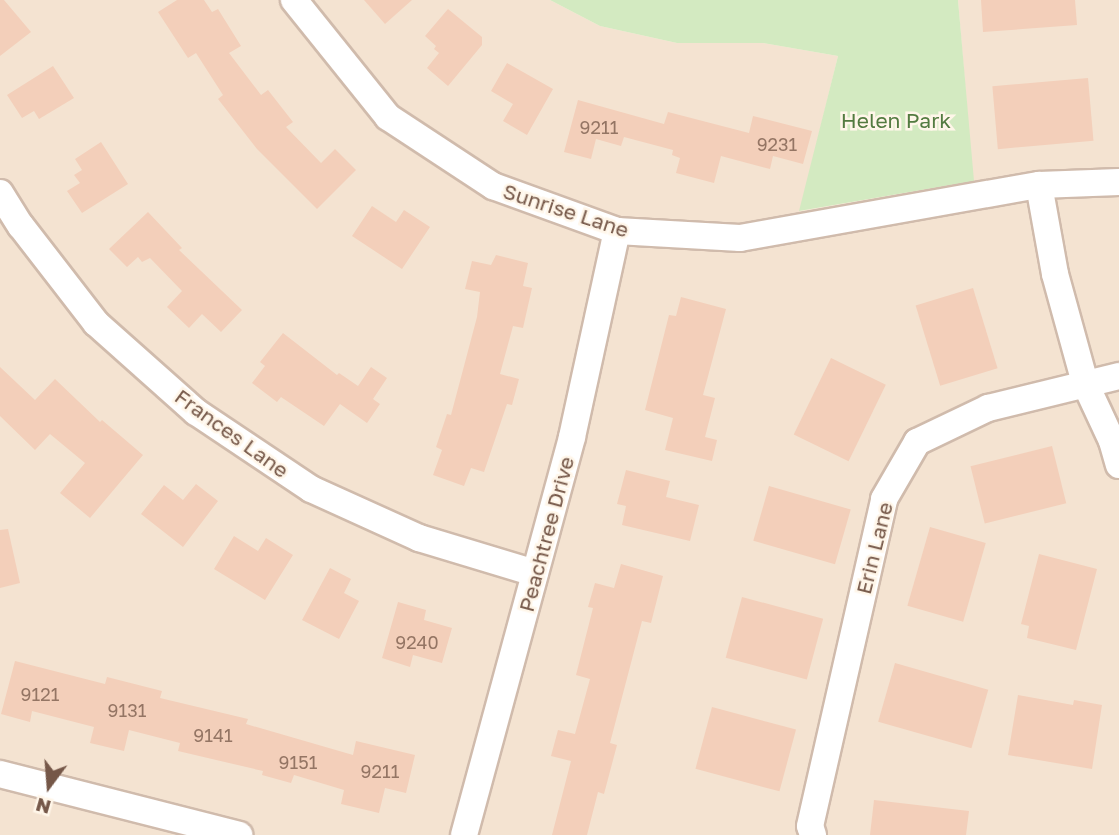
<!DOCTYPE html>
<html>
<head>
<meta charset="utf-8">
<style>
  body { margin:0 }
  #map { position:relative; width:1119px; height:835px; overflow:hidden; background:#fdf2e3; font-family:"Golos Text",sans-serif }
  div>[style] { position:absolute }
  .residential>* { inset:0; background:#f4e3d1 }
  .green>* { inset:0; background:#d3eac1 }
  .building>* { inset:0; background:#f3cfba; transform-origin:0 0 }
  .roads { filter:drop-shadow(2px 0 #d0bbac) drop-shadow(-2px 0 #d0bbac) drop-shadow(0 2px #d0bbac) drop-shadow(0 -2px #d0bbac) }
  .street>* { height:26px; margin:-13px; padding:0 13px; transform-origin:13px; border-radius:13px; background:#fff }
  span { translate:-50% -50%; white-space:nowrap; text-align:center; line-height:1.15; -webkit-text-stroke:5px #fff6e9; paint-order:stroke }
  .number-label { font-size:18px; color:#947564 }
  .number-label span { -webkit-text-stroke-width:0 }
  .park-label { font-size:21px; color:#537b40 }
  .street-label { font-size:21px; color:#755748 }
  .north { position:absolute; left:14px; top:751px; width:70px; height:70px; -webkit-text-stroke:5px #fff6e9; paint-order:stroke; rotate:196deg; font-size:19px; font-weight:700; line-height:28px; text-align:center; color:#755748 }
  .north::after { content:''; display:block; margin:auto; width:24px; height:32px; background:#755748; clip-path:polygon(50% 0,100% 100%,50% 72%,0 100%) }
</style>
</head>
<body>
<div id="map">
  <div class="residential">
    <div style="clip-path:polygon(0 0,550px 0,600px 26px,677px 43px,763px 43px,838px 56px,800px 211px,973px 181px,958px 0,1119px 0,1119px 835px,0 835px)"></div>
  </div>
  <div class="green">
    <div style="clip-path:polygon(550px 0,958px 0,974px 181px,799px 211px,838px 56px,763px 43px,677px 43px,600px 26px)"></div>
  </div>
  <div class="building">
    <div style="clip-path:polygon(0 0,4px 0,31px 32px,0 56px)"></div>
    <div style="clip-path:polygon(177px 0,204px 0,212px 12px,218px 9px,241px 46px,229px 53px,261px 95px,268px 90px,293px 122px,286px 127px,321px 163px,335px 149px,356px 170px,317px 209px,257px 149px,218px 99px,223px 95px,196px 53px,188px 58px,158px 12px)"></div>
    <div style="clip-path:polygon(364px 0,412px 0,385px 24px)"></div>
    <div style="clip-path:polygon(981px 0,1075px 0,1077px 25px,983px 32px)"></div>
    <div style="clip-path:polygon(448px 9px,482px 37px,482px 45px,448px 86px,427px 68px,439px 53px,434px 49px,436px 46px,425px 36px)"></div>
    <div style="clip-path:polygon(507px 63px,553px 89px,527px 135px,503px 121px,513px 104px,491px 91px)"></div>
    <div style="clip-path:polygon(53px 66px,74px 98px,39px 119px,34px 111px,22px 118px,7px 95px)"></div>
    <div style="left:1088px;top:78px;width:63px;height:96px;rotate:85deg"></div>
    <div style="clip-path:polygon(578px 100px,664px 124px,668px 112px,749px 133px,753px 116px,812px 131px,803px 164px,773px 156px,770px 169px,721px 156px,714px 183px,676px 173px,680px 158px,672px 155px,673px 150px,624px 137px,621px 146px,596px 139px,591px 159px,564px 152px)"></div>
    <div style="clip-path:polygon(101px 142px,128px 184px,82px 213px,67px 191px,80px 183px,74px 175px,82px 170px,75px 159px)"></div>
    <div style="clip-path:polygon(372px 206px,396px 222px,404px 210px,430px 227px,402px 269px,352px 236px)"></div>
    <div style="clip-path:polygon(148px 212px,182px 248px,179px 250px,242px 310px,221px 332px,202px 314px,189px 328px,167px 307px,182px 291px,150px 258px,142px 262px,138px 257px,127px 267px,109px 249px)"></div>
    <div style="clip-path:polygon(496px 255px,528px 263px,523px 286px,532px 288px,523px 328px,513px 326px,500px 374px,519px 379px,512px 405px,507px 404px,484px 472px,471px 468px,464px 486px,433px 475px,442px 450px,436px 447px,447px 414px,451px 415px,477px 317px,480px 292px,465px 289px,472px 261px,491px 265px)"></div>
    <div style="left:973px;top:288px;width:84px;height:60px;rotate:73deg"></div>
    <div style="clip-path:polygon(681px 297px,726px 309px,703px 395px,715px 398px,705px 437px,717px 440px,712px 461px,665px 450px,673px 418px,645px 410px,669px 315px,676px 316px)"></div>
    <div style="clip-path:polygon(283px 333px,337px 375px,339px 373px,358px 386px,371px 367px,387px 378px,373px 399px,380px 404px,367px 423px,340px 404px,324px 426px,281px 397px,277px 402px,252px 383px,265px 366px,260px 362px)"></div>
    <div style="left:831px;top:358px;width:61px;height:85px;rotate:26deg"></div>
    <div style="clip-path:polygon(0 367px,35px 400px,55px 379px,100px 422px,102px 420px,143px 455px,90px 518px,60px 493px,85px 463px,50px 434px,35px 450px,0 416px)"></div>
    <div style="left:1052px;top:446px;width:59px;height:84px;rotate:76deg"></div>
    <div style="clip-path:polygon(626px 470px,670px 481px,666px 497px,699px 505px,690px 541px,622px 525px,626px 506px,617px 504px)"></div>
    <div style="clip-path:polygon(196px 484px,218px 501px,183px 547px,141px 514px,164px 485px,183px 500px)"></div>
    <div style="left:769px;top:486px;width:85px;height:57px;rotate:16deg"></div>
    <div style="left:930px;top:527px;width:58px;height:82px;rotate:16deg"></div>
    <div style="clip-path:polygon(8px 529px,20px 583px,0 588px,0 530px)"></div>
    <div style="clip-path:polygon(234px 536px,258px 551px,266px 538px,293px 555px,265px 600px,214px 569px)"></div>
    <div style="clip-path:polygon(1039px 554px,1097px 569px,1076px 650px,1027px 638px,1029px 626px,1021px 624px)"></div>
    <div style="clip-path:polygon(621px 564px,663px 576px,651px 623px,642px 621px,610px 743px,617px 745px,604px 794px,598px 792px,587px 835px,552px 835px,571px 761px,551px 756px,558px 730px,575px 734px,590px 679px,576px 675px,593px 608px,588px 607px,595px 583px,614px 588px)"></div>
    <div style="clip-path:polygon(330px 568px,351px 579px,344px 593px,359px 601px,339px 639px,302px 620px)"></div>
    <div style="left:742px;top:597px;width:84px;height:63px;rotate:15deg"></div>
    <div style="clip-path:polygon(398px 602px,426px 610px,424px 620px,452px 628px,442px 663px,413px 655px,410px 667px,382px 658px)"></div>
    <div style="clip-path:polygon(15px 661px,105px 684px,107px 677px,162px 691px,160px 698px,248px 719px,246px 724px,353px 755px,356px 741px,415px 755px,406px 793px,385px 788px,379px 813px,341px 804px,344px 790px,294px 775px,291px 783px,262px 775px,263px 771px,178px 751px,180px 743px,129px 730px,124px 751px,90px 743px,94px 727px,32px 711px,30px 722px,1px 714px)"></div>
    <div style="left:895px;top:663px;width:97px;height:61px;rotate:16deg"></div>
    <div style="clip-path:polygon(1018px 695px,1073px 705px,1074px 700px,1102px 705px,1092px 769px,1008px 755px)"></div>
    <div style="left:712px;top:707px;width:87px;height:64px;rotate:15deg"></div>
    <div style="clip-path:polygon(874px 800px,969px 811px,966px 835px,870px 835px)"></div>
  </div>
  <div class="roads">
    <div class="street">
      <div style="left:294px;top:0;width:150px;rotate:51.2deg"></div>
      <div style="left:388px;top:117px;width:126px;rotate:33.3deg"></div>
      <div style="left:493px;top:186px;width:132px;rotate:19.9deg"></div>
      <div style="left:617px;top:231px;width:123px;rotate:3.3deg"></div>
      <div style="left:740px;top:238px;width:304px;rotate:-10.1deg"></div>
      <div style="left:1039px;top:185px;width:80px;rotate:-2.1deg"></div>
      <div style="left:1039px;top:185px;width:90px;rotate:79.8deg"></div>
      <div style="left:1055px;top:274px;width:113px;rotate:74.6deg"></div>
      <div style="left:1085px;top:383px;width:64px;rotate:65deg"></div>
      <div style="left:1112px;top:441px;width:25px;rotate:74deg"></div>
      <div style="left:0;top:193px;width:39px;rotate:58deg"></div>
      <div style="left:21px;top:226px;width:123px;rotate:52.3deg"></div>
      <div style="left:96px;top:323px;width:134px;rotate:41.7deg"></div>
      <div style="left:196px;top:412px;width:138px;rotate:33.8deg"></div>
      <div style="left:311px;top:489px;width:119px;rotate:24.4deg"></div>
      <div style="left:419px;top:538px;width:121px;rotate:16.8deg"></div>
      <div style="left:0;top:774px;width:247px;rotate:14.3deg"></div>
      <div style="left:464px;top:835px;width:412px;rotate:-74.8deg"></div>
      <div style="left:572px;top:437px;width:211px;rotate:-77.7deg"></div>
      <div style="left:813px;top:835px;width:9px;rotate:-108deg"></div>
      <div style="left:810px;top:826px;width:335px;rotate:-77.2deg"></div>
      <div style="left:884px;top:499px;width:66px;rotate:-59.9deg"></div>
      <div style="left:917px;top:442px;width:79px;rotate:-25.6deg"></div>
      <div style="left:988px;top:408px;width:135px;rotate:-13.7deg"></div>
    </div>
  </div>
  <div class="number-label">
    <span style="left:599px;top:127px">9211</span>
    <span style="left:777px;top:144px">9231</span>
    <span style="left:417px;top:642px">9240</span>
    <span style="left:40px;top:694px">9121</span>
    <span style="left:127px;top:710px">9131</span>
    <span style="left:213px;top:735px">9141</span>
    <span style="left:298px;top:762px">9151</span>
    <span style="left:380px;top:771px">9211</span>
  </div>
  <div class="park-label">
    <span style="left:896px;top:120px">Helen Park</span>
  </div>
  <div class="street-label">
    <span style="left:566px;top:210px;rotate:18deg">Sunrise Lane</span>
    <span style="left:232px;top:433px;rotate:36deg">Frances Lane</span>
    <span style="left:546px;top:534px;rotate:-75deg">Peachtree Drive</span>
    <span style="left:874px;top:548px;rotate:-76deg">Erin Lane</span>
  </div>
  <div class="north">N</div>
</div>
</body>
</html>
